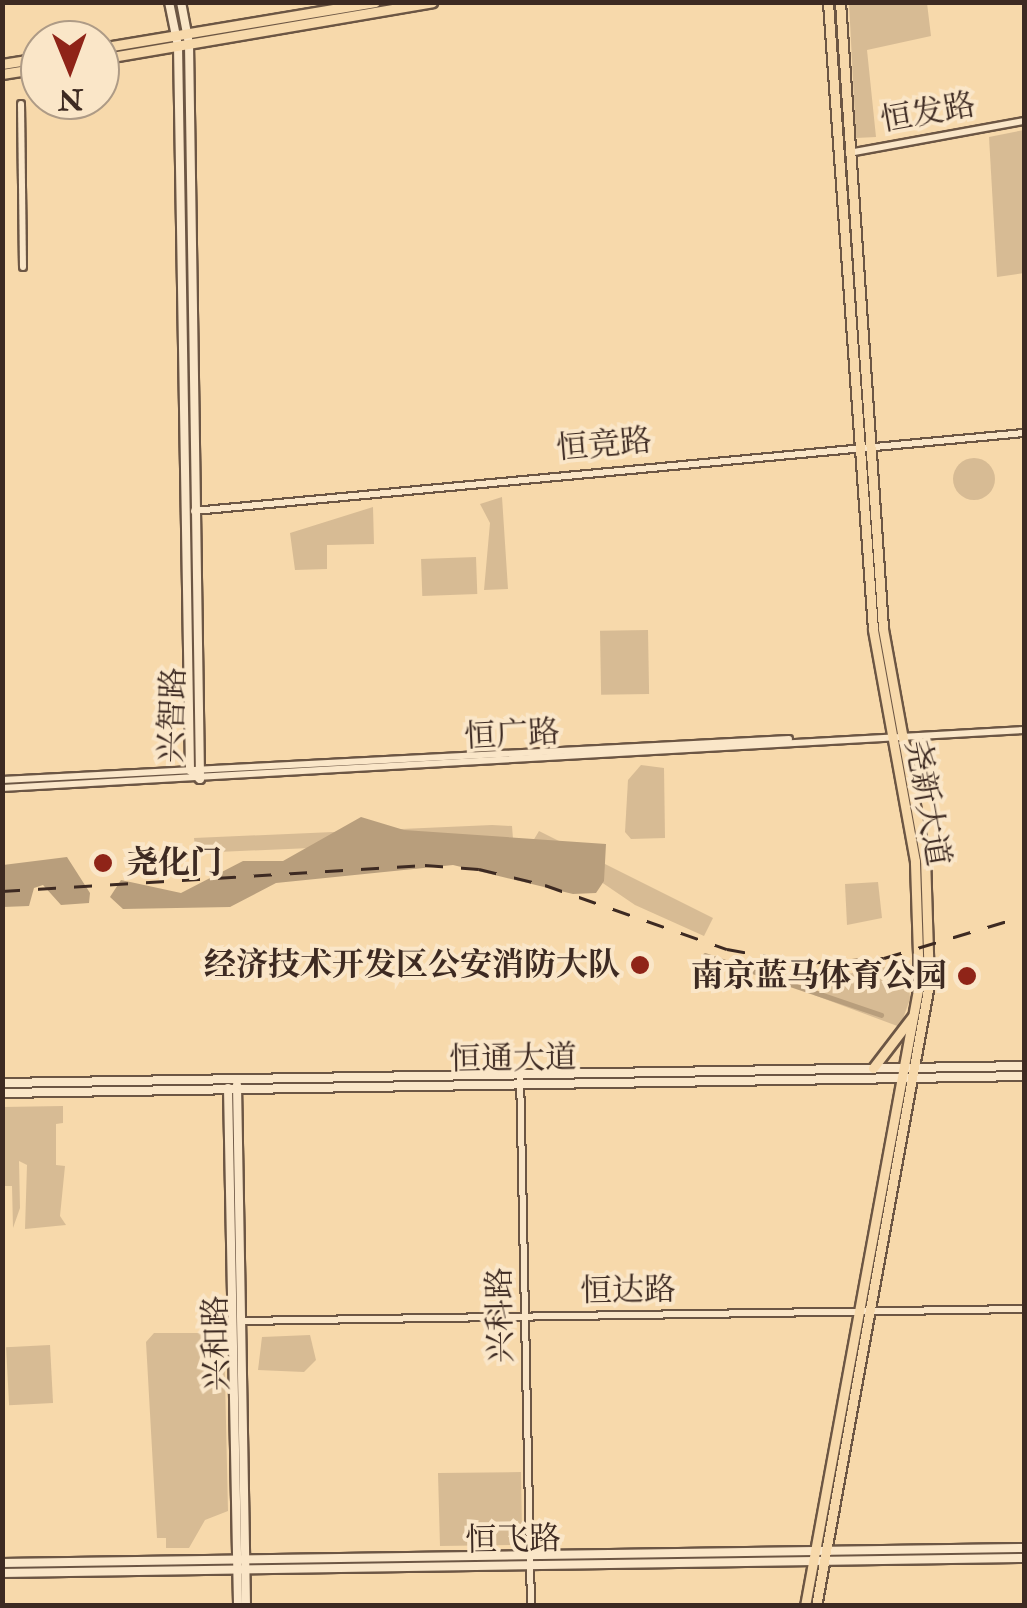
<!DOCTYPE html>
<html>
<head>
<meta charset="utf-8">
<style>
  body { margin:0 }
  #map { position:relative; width:1027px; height:1608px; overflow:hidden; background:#f7d9ab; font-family:"IM FELL Double Pica","Noto Serif SC",serif }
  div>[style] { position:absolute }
  .green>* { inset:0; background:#d7bb94; transform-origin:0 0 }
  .round { border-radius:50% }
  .water>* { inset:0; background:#b89e7c }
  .canal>* { height:5px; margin:-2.5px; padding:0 2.5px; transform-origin:2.5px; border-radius:2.5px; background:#b89e7c }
  .roads { filter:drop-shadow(2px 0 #6c5644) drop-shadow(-2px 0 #6c5644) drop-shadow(0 2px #6c5644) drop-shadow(0 -2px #6c5644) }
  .tertiary>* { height:6px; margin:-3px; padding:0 3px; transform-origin:3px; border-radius:3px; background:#fae6c8 }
  .secondary>* { height:8px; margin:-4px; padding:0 4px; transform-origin:4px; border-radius:4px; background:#fae6c8 }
  .primary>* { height:9px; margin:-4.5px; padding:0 4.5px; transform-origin:4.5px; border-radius:4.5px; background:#f7d9ab }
  .rail>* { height:2.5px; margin-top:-1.25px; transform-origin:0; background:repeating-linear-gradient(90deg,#3d2a22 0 18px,transparent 0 36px) }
  .dots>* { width:28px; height:28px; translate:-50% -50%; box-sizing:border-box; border:5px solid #fae6c8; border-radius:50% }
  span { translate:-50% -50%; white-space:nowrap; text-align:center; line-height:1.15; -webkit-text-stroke:8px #fae6c8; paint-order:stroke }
  .street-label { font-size:32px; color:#3d2a22 }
  .poi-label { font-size:32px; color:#3d2a22; font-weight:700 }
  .left { translate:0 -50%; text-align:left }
  .right { translate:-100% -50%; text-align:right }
  .frame { position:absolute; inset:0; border:5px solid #3d2a22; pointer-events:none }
  .north { position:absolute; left:20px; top:20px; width:100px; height:100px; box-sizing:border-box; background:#fae6c8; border:2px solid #ae9b86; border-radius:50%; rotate:179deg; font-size:28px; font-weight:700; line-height:40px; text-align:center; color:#3d2a22 }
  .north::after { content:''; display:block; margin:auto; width:35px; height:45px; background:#8f2418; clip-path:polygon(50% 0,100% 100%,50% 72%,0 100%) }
</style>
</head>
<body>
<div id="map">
  <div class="green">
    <div style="clip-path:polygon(849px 3px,927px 3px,931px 36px,867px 50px,876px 137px,856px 138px)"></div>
    <div style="clip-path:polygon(1024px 130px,1024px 273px,997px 277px,989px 137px)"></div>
    <div class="round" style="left:953px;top:458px;width:42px;height:42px"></div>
    <div style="clip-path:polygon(502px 497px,508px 589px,484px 590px,490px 523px,480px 504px)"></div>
    <div style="clip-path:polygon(373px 507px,374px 544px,327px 545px,327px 569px,295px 570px,290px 533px)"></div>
    <div style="left:476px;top:557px;width:37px;height:55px;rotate:88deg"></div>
    <div style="left:648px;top:630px;width:64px;height:48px;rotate:89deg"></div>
    <div style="clip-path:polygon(641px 765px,664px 768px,665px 838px,631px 839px,625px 832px,628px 780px)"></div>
    <div style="clip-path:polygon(492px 825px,512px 826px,513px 839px,196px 853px,194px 838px)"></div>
    <div style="clip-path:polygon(539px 831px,713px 918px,704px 936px,635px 905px,566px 858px,530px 846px)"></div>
    <div style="clip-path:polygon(878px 882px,882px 918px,847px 925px,845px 884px)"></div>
    <div style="clip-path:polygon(908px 963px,910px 999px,900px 1027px,814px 995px,847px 974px)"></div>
    <div style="clip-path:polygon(63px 1106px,63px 1123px,56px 1124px,56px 1165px,65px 1166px,60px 1216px,66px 1225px,25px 1229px,27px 1165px,19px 1161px,20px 1208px,13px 1228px,12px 1186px,3px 1186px,3px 1107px)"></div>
    <div style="clip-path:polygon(154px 1333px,224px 1333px,228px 1511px,205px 1520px,189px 1548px,166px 1548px,166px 1538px,157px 1538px,146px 1342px)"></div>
    <div style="clip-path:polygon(310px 1335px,316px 1360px,304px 1372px,258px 1370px,262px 1337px)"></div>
    <div style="left:50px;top:1345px;width:58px;height:44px;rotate:87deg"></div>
    <div style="clip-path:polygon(521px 1472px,522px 1535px,515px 1545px,440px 1546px,438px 1473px)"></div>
  </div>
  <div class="water">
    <div style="clip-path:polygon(361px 817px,404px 830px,606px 844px,604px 881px,596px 893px,573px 894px,453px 865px,276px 883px,230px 907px,123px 909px,110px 897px,121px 880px,181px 893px,243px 861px,283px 861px)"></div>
    <div style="clip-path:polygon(67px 857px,90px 893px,89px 903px,61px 905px,43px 885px,34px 888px,29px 906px,3px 907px,3px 865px)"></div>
  </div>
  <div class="canal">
    <div style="left:705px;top:955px;width:186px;rotate:18.8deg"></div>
  </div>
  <div class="roads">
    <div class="tertiary">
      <div style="left:21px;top:104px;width:163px;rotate:89.3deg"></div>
      <div style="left:849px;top:153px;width:178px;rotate:-10.4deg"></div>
      <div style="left:194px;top:511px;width:834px;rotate:-5.37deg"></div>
      <div style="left:2px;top:780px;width:788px;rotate:-2.98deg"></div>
      <div style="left:2px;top:788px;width:1024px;rotate:-3.25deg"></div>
      <div style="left:520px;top:1073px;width:533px;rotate:88.82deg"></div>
      <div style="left:241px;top:1321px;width:783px;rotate:-0.88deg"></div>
    </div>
    <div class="secondary">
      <div style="left:169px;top:2px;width:45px;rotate:78.4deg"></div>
      <div style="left:178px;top:46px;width:724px;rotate:89.05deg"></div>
      <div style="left:190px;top:770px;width:13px;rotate:42deg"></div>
      <div style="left:181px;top:2px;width:43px;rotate:79.2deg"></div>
      <div style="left:189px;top:44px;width:735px;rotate:89.14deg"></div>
      <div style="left:2px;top:1083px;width:1022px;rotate:-0.95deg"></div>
      <div style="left:237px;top:1085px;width:521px;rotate:89.01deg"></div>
      <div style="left:228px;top:1088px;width:518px;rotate:88.89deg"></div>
      <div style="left:2px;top:1093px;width:1022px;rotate:-0.95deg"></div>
      <div style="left:2px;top:1563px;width:1022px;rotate:-0.84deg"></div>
      <div style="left:2px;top:1573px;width:1022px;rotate:-0.84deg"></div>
    </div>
    <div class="primary">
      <div style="left:100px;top:48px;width:279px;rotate:-9.5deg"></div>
      <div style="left:100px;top:59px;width:337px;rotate:-9.7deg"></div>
      <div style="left:2px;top:64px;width:38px;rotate:-9deg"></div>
      <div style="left:2px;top:74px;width:38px;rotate:-9deg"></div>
      <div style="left:873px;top:1068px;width:64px;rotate:-52.6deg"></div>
      <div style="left:805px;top:1606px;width:632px;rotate:-79.61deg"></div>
      <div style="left:919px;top:984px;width:123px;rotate:-91.9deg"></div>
      <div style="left:915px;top:861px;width:236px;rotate:-100.3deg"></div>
      <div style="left:873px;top:629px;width:629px;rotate:-94.11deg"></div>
      <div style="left:816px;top:1606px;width:632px;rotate:-79.7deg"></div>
      <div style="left:929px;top:984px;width:124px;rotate:-91.8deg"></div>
      <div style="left:925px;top:860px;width:236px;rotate:-100.3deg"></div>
      <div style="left:883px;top:628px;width:627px;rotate:-93.93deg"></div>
    </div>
  </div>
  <div class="rail">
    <div style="left:2px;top:891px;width:424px;rotate:-3.5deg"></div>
    <div style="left:425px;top:865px;width:54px;rotate:4.2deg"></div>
    <div style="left:479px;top:869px;width:68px;rotate:13.6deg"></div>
    <div style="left:545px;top:885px;width:193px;rotate:19.4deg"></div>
    <div style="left:727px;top:949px;width:78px;rotate:10.3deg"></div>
    <div style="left:804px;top:963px;width:80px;rotate:-3.6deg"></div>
    <div style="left:884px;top:958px;width:146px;rotate:-16.7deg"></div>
  </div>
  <div class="dots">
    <div style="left:103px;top:863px;background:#8f2418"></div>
    <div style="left:640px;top:965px;background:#8f2418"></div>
    <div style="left:967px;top:976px;background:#8f2418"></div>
  </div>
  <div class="street-label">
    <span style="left:928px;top:113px;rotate:-10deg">恒发路</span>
    <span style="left:604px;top:445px;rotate:-5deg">恒竞路</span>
    <span style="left:173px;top:715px;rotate:-88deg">兴智路</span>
    <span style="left:512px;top:735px;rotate:-3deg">恒广路</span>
    <span style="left:927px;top:803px;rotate:80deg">尧新大道</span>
    <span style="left:513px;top:1059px;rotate:-1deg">恒通大道</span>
    <span style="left:628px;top:1291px;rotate:-1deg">恒达路</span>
    <span style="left:501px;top:1315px;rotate:-91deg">兴科路</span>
    <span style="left:217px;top:1343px;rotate:-91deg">兴和路</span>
    <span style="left:513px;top:1540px;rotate:-1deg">恒飞路</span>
  </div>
  <div class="poi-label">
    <span class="left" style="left:126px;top:863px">尧化门</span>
    <span class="right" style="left:620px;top:965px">经济技术开发区公安消防大队</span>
    <span class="right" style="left:947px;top:976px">南京蓝马体育公园</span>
  </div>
  <div class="frame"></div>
  <div class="north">N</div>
</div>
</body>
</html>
